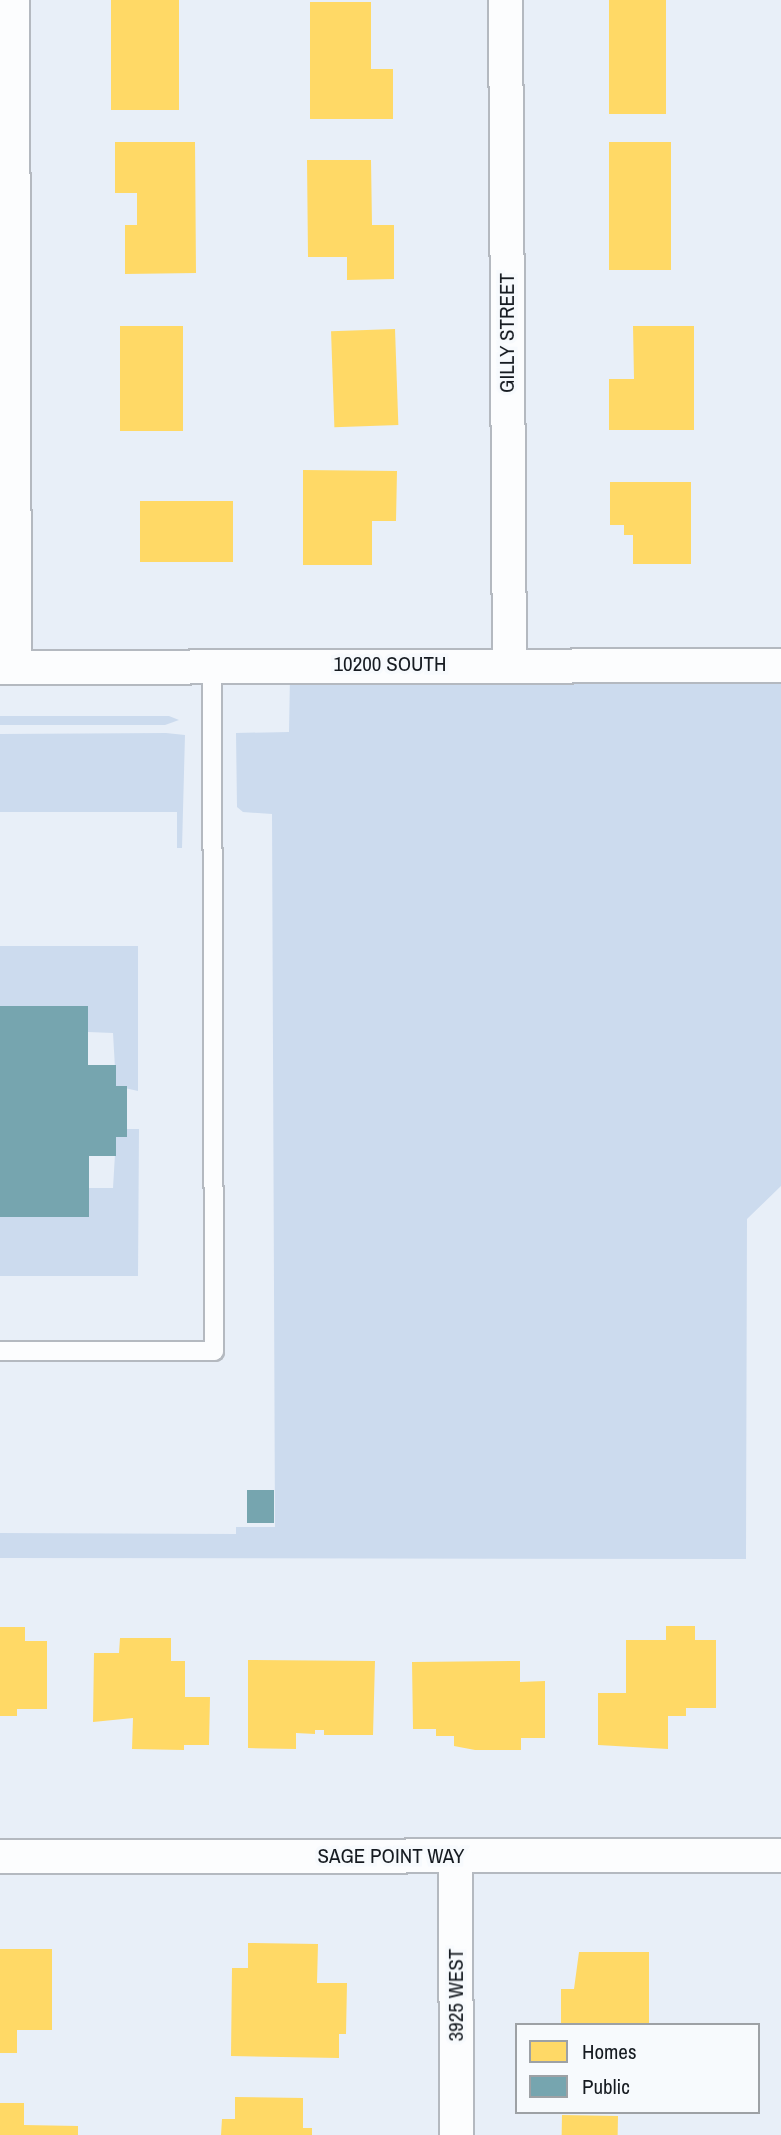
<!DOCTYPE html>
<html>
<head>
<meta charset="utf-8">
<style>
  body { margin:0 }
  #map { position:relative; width:781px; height:2135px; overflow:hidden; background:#e8eff8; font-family:"Archivo Narrow",sans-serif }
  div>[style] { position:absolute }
  .green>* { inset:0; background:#ccdbee }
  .homes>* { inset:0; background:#ffd966; transform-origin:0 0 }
  .public>* { inset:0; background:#76a5af; transform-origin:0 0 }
  .roads { filter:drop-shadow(2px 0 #b4b9c0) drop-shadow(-2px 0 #b4b9c0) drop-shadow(0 2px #b4b9c0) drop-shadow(0 -2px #b4b9c0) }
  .service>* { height:18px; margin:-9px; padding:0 9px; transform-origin:9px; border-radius:9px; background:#fcfdfe }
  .minor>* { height:33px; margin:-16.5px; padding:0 16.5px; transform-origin:16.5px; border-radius:16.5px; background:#fcfdfe }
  span { translate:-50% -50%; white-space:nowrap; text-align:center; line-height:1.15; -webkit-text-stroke:7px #f7fafd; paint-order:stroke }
  .street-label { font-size:21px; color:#161b21 }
  .legend { position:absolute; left:515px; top:2023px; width:245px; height:91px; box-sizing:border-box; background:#f7fafd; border:2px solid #9da1a5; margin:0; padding:9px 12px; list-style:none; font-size:21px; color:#161b21 }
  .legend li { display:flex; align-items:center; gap:14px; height:35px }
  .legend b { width:35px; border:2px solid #9da1a5 }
</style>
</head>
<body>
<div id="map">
  <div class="green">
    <div style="clip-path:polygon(290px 675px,781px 678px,781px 1186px,747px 1219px,746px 1559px,0 1558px,0 1533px,236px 1534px,236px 1527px,275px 1527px,272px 814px,243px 812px,237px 807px,236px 733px,289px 732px)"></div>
    <div style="clip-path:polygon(0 716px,169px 716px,179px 720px,165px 725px,0 725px)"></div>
    <div style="clip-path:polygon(166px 733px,185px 735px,182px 848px,177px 848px,177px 812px,0 812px,0 734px)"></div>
    <div style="clip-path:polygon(0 946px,138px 946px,138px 1091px,116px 1086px,113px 1033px,88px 1032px,88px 1006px,0 1006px)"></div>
    <div style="clip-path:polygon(127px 1129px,139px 1129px,138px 1276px,0 1276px,0 1217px,89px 1217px,89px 1188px,113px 1188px,116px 1137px)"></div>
  </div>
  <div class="homes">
    <div style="left:111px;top:0;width:68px;height:110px"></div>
    <div style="left:609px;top:0;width:57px;height:114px"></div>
    <div style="clip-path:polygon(310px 2px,371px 2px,371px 69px,393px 69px,393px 119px,310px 119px)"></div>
    <div style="clip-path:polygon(115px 142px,195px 142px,196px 273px,125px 274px,125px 225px,137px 225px,137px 193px,115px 193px)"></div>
    <div style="left:609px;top:142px;width:62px;height:128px"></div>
    <div style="clip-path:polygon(307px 160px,371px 160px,372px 225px,394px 225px,394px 279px,347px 280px,347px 257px,308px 257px)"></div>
    <div style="left:120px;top:326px;width:63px;height:105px"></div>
    <div style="clip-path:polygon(633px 326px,694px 326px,694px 430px,609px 430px,609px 379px,634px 379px)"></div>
    <div style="left:395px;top:329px;width:96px;height:64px;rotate:88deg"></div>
    <div style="clip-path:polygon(303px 470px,397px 471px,396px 521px,372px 521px,372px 565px,303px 565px)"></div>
    <div style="clip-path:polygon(610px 482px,691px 482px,691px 564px,633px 564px,633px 535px,624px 535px,624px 525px,610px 525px)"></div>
    <div style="left:140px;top:501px;width:93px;height:61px"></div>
    <div style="clip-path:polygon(666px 1626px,695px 1626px,695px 1640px,716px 1640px,716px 1708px,686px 1708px,686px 1716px,668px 1716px,668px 1749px,598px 1745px,598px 1693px,626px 1693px,626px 1640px,666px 1640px)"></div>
    <div style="clip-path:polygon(0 1627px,25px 1627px,25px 1641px,47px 1641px,47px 1709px,17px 1709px,17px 1716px,0 1716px)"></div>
    <div style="clip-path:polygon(120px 1638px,171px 1638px,171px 1661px,185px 1661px,185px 1697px,210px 1697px,209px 1745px,184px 1745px,184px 1750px,132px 1749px,133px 1718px,93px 1722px,94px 1653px,119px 1653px)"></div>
    <div style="clip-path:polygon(248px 1660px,375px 1661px,373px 1735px,324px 1735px,324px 1730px,315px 1730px,315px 1734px,296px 1733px,296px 1749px,248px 1748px)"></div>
    <div style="clip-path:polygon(520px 1661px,520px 1682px,545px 1681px,545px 1738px,521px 1738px,521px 1750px,475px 1750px,454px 1746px,454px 1736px,436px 1736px,436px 1729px,413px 1729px,412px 1662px)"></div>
    <div style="clip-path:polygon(248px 1943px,318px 1944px,317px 1983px,347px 1983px,346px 2034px,339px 2034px,339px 2058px,231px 2056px,232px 1968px,248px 1968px)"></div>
    <div style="clip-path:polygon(0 1949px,52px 1949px,52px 2030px,17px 2030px,17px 2053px,0 2053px)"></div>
    <div style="clip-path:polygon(579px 1952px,649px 1952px,649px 2025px,561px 2025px,561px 1989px,574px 1989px)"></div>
    <div style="clip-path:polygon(235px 2097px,303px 2098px,303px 2128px,312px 2128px,312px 2135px,221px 2135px,222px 2119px,235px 2119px)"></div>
    <div style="clip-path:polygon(0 2103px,24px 2103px,24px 2125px,78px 2126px,78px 2135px,0 2135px)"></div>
    <div style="left:562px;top:2115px;width:56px;height:20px;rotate:1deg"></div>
  </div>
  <div class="public">
    <div style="clip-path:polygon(0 1006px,88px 1006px,88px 1065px,116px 1065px,116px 1086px,127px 1086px,127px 1137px,116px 1137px,116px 1156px,89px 1156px,89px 1217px,0 1217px)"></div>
    <div style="left:247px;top:1490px;width:27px;height:33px"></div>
  </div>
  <div class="roads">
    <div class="service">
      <div style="left:0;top:1351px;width:214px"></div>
      <div style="left:214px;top:1351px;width:687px;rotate:-90.17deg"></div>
    </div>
    <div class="minor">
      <div style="left:12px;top:0;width:666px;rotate:89.83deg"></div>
      <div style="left:505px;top:0;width:665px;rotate:89.66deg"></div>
      <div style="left:0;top:667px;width:781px;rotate:-0.15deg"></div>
      <div style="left:0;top:1856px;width:781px;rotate:-0.07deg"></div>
      <div style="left:455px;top:1856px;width:279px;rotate:89.8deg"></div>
    </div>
  </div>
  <div class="street-label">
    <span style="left:507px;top:333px;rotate:-90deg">GILLY STREET</span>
    <span style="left:390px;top:664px">10200 SOUTH</span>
    <span style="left:391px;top:1856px">SAGE POINT WAY</span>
    <span style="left:456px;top:1995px;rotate:-90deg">3925 WEST</span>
  </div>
  <ul class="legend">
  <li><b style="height:19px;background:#ffd966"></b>Homes</li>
  <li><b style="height:19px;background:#76a5af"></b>Public</li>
  </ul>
</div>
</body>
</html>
